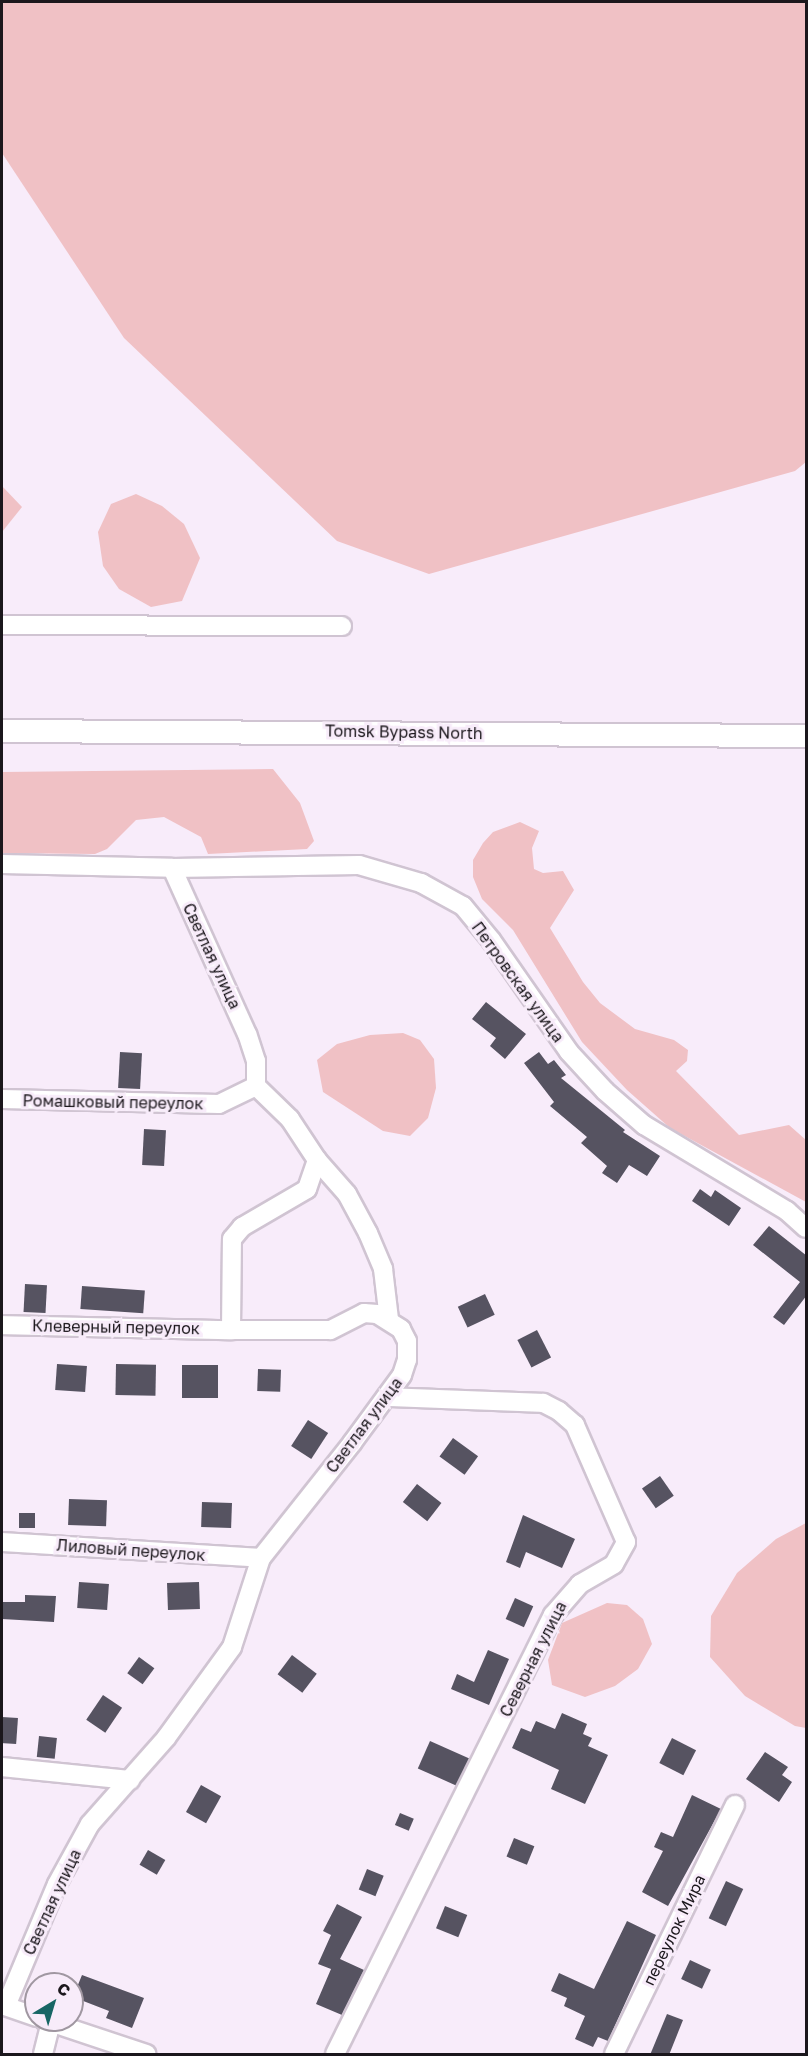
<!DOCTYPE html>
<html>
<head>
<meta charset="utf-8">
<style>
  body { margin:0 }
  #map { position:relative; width:808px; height:2056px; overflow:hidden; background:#f8ecfa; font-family:"Golos Text",sans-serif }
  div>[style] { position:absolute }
  .green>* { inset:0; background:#f0c1c5 }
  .building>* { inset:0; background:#565361; transform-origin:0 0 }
  .roads { filter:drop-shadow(2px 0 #d0c4d2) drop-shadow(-2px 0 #d0c4d2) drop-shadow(0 2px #d0c4d2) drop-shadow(0 -2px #d0c4d2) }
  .minor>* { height:18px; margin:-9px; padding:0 9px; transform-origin:9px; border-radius:9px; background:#fff }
  .major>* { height:22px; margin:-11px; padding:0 11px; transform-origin:11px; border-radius:11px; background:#fff }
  span { translate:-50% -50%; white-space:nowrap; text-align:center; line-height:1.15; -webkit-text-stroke:6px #f8ecfa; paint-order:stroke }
  .street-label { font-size:16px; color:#1b171c }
  .frame { position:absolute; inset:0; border:3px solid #1b171c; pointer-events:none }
  .north { position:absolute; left:24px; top:1972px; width:60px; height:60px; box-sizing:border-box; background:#f8ecfa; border:2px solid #a097a1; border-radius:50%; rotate:38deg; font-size:16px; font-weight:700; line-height:24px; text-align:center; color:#1b171c }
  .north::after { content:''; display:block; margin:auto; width:21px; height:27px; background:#186665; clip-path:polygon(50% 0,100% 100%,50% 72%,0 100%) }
</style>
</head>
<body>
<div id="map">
  <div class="green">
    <div style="clip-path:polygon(2px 2px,806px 2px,806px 462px,795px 471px,429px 574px,337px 541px,124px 338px,2px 153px)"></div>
    <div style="clip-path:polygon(2px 486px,22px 507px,2px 532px)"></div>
    <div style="clip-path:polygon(136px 494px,162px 506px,184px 524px,200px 558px,182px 601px,151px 607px,119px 589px,103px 566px,98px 532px,111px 504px)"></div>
    <div style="clip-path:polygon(273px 769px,300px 803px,314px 841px,307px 849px,208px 854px,201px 837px,164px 817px,136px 820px,107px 849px,95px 854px,2px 853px,2px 772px)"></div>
    <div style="clip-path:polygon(520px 822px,539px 831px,532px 848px,534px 869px,543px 873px,563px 871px,574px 890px,550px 928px,583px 982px,600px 1003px,635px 1029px,674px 1040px,688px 1050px,687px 1061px,676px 1071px,739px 1135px,789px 1125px,806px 1140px,806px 1202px,670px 1128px,627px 1090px,582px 1042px,513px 930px,482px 899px,473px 877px,473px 860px,483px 843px,493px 832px)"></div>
    <div style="clip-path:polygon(403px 1033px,420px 1040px,434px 1059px,436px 1088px,428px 1118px,410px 1136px,383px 1131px,323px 1092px,317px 1060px,337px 1044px,370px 1035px)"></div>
    <div style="clip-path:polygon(806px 1523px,806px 1728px,795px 1726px,745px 1696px,710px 1657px,711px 1616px,737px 1573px,776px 1539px)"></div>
    <div style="clip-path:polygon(607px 1603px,627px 1605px,643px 1619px,652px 1644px,638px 1669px,615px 1686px,585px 1697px,552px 1685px,548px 1660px,562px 1623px)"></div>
  </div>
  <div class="building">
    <div style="clip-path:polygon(486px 1002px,526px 1034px,505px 1059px,490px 1046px,496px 1038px,472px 1019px)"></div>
    <div style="left:120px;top:1052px;width:22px;height:36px;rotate:3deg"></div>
    <div style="clip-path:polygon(539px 1052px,548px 1064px,554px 1060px,566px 1075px,561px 1078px,625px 1130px,623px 1132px,660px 1156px,647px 1176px,629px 1165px,617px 1183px,602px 1173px,607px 1166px,581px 1143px,587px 1137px,550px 1106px,554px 1102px,524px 1063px)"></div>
    <div style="left:144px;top:1129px;width:22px;height:36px;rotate:3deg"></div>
    <div style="clip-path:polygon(700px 1189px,711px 1197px,715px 1190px,741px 1208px,729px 1226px,692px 1201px)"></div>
    <div style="clip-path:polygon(769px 1226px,807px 1256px,807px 1295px,784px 1325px,773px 1317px,800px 1282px,753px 1245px)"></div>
    <div style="left:25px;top:1284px;width:22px;height:28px;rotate:3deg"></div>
    <div style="left:82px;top:1286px;width:63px;height:23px;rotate:4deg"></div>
    <div style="left:485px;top:1294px;width:23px;height:30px;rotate:65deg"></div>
    <div style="left:537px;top:1330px;width:31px;height:22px;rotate:63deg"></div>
    <div style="left:57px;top:1364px;width:30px;height:26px;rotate:4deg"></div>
    <div style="left:116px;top:1364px;width:40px;height:31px;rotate:1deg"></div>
    <div style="left:182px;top:1365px;width:36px;height:33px"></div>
    <div style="left:258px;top:1369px;width:23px;height:22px;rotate:2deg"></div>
    <div style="left:308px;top:1420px;width:24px;height:31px;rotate:33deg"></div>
    <div style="left:453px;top:1438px;width:31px;height:23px;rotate:36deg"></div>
    <div style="left:660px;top:1476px;width:24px;height:22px;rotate:55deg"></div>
    <div style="left:417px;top:1484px;width:31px;height:23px;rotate:38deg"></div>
    <div style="left:69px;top:1499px;width:38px;height:26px;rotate:2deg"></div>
    <div style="left:202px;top:1502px;width:30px;height:25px;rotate:2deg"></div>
    <div style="left:19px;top:1513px;width:16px;height:15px"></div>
    <div style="clip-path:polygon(523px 1515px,575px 1539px,562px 1568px,526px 1552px,520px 1568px,506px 1562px)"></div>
    <div style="left:79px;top:1582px;width:30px;height:26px;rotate:4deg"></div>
    <div style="left:199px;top:1582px;width:27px;height:32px;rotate:88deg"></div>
    <div style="clip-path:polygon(25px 1595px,56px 1596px,54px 1622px,2px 1619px,2px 1602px,25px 1602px)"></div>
    <div style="left:515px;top:1598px;width:20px;height:23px;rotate:24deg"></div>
    <div style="clip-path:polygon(488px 1650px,509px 1659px,489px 1705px,451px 1689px,457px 1674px,474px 1682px)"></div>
    <div style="left:292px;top:1655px;width:31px;height:24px;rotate:37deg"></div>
    <div style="left:139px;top:1657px;width:19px;height:20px;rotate:36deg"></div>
    <div style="left:103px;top:1695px;width:23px;height:30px;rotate:34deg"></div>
    <div style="clip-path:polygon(562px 1713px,587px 1724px,583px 1734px,592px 1738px,588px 1746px,608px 1755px,585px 1804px,551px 1789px,559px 1770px,512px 1748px,521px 1728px,531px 1732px,536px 1721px,555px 1729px)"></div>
    <div style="left:2px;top:1717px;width:16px;height:26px;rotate:4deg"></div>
    <div style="left:39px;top:1736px;width:18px;height:21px;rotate:6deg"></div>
    <div style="left:672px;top:1738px;width:27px;height:28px;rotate:27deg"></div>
    <div style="left:430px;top:1741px;width:43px;height:30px;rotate:24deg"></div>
    <div style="clip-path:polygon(765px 1752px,788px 1767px,782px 1775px,792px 1782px,779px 1802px,746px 1779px)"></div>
    <div style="left:201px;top:1785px;width:23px;height:31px;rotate:29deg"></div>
    <div style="clip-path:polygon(692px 1795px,721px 1809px,668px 1906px,642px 1892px,663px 1851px,654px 1847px,661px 1832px,673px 1837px)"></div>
    <div style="left:400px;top:1813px;width:15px;height:13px;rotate:23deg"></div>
    <div style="left:514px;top:1838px;width:22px;height:20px;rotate:22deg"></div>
    <div style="left:148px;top:1850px;width:20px;height:17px;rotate:30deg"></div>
    <div style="left:367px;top:1869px;width:18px;height:22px;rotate:22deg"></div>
    <div style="left:726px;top:1881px;width:19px;height:41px;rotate:25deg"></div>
    <div style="clip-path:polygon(337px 1904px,362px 1917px,340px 1959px,364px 1970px,342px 2015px,316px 2004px,331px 1969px,318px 1964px,331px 1935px,323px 1931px)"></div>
    <div style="left:445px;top:1906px;width:24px;height:24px;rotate:22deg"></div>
    <div style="clip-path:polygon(627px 1921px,656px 1935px,608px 2041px,598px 2037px,593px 2047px,575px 2039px,585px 2016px,564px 2006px,567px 1998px,551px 1991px,559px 1973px,594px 1989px)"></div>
    <div style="left:690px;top:1960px;width:23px;height:21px;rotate:25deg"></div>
    <div style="clip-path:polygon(82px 1975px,144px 1998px,132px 2028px,106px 2018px,109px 2011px,73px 1997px)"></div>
    <div style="clip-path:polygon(667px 2014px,683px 2020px,669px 2055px,650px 2055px)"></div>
  </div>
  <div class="roads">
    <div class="minor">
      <div style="left:2px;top:625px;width:340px;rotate:0.2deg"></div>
      <div style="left:2px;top:864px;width:170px;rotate:1.3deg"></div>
      <div style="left:172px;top:868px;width:187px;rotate:-0.9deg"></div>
      <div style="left:359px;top:865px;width:65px;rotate:16.2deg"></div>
      <div style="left:421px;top:883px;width:48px;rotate:28.7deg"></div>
      <div style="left:463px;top:906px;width:44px;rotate:50.5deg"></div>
      <div style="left:491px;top:940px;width:136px;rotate:55.1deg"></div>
      <div style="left:569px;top:1052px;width:53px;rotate:47.3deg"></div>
      <div style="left:605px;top:1091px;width:52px;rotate:41.1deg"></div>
      <div style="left:644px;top:1125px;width:167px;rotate:31deg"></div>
      <div style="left:787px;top:1211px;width:25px;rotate:42deg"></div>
      <div style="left:2px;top:1099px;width:217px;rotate:1.3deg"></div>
      <div style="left:219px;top:1104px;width:41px;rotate:-25.9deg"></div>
      <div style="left:317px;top:1160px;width:45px;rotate:48.6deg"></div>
      <div style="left:347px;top:1194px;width:44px;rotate:61.7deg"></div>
      <div style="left:368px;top:1233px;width:39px;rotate:67deg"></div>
      <div style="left:383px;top:1269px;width:50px;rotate:83.2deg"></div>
      <div style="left:2px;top:1325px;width:229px;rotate:1.3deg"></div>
      <div style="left:2px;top:1542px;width:259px;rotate:3.5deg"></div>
      <div style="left:2px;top:1767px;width:129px;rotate:5.8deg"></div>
      <div style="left:2px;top:2005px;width:36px;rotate:19deg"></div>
      <div style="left:6px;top:2006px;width:132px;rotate:-67.3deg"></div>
      <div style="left:57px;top:1884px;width:68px;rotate:-61.2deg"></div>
      <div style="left:90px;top:1824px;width:115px;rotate:-48.5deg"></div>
      <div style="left:166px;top:1738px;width:112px;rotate:-54deg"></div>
      <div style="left:232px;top:1647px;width:94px;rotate:-72deg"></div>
      <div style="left:261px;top:1558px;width:147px;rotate:-51.6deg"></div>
      <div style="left:352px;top:1443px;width:84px;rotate:-53.7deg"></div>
      <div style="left:402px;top:1375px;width:16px;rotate:-72deg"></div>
      <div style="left:407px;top:1360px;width:19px;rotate:-90deg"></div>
      <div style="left:407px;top:1341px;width:13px;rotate:-117deg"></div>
      <div style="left:401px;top:1329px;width:28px;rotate:-148deg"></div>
      <div style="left:377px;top:1314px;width:13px;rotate:-176deg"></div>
      <div style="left:364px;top:1313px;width:38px;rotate:153deg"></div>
      <div style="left:330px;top:1330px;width:99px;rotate:180deg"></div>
      <div style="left:231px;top:1330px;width:91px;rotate:-89.4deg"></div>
      <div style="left:232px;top:1239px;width:16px;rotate:-50deg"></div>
      <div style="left:242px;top:1227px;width:75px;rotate:-30.3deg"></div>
      <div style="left:307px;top:1189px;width:31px;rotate:-71deg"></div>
      <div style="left:317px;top:1160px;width:49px;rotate:-123.4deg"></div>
      <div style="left:290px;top:1119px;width:47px;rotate:-135.9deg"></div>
      <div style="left:256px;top:1086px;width:25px;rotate:-90deg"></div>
      <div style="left:256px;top:1061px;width:28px;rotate:-108deg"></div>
      <div style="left:247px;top:1034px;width:182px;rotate:-114.3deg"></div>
      <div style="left:44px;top:2020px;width:108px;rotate:18.4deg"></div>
      <div style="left:43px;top:2054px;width:32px;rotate:-76deg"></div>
      <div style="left:335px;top:2054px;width:490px;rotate:-63.6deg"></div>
      <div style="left:553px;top:1615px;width:41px;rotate:-48.9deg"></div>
      <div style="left:580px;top:1584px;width:39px;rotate:-30deg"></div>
      <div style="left:614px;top:1564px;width:25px;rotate:-61deg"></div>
      <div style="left:626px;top:1542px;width:128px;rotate:-113.6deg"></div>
      <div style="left:575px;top:1425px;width:21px;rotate:-139deg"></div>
      <div style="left:559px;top:1411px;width:18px;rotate:-153deg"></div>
      <div style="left:543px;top:1403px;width:157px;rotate:-177.8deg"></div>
      <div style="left:614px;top:2054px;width:277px;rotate:-64.1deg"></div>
    </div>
    <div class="major">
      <div style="left:2px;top:731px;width:804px;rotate:0.36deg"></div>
    </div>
  </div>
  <div class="street-label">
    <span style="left:404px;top:732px;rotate:1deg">Tomsk Bypass North</span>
    <span style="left:212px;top:956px;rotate:65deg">Светлая улица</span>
    <span style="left:518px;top:982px;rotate:54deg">Петровская улица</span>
    <span style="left:113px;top:1102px;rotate:1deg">Ромашковый переулок</span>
    <span style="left:116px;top:1327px;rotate:1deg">Клеверный переулок</span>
    <span style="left:364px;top:1425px;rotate:-53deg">Светлая улица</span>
    <span style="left:131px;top:1550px;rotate:4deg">Лиловый переулок</span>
    <span style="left:533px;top:1659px;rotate:-63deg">Северная улица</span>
    <span style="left:52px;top:1902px;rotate:-65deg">Светлая улица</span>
    <span style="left:674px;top:1930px;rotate:-64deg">переулок Мира</span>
  </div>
  <div class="frame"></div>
  <div class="north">С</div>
</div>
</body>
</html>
